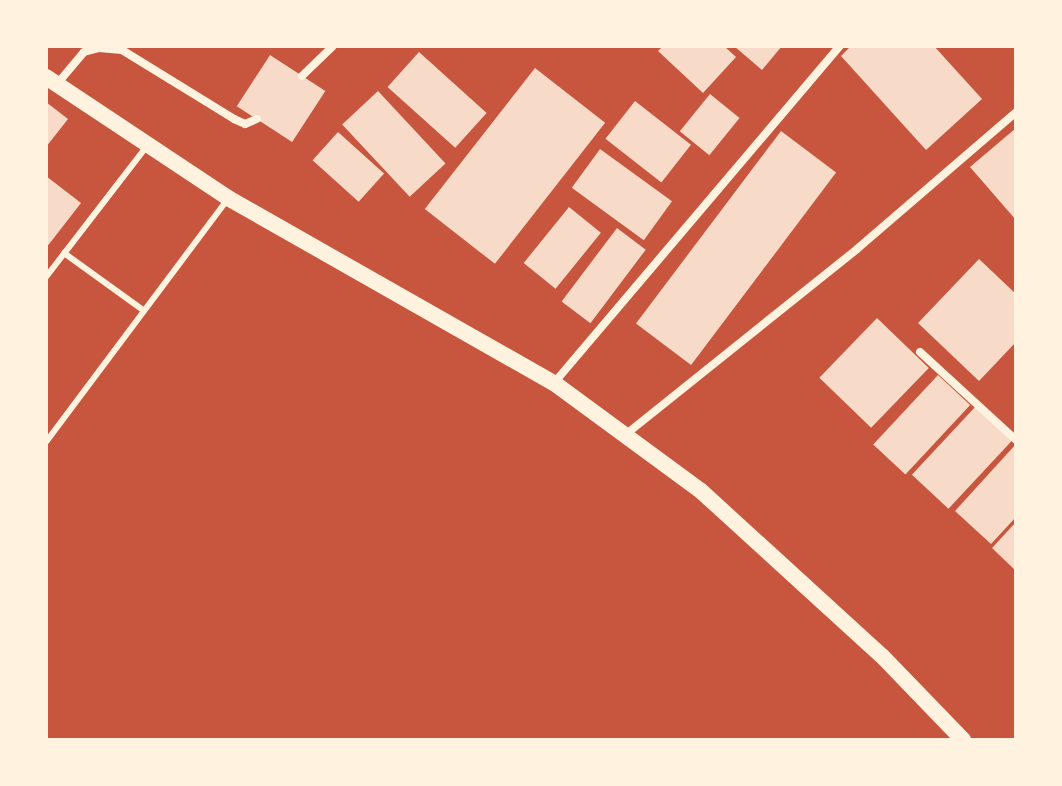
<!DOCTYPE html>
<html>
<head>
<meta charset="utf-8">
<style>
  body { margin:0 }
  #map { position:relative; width:1062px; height:786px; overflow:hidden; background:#c8553d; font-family:"IBM Plex Sans",sans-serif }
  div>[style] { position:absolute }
  .building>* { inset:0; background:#f7dbc8; transform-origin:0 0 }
  .service>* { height:6px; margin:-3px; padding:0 3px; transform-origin:3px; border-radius:3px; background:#fff3e0 }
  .minor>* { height:8px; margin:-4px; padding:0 4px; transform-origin:4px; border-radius:4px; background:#fff3e0 }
  .secondary>* { height:16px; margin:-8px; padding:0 8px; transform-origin:8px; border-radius:8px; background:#fff3e0 }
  span { translate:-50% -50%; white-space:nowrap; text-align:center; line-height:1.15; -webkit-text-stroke:8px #fff3e0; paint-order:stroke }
  .frame { position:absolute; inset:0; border:48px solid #fff3e0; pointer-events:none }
</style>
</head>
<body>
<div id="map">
  <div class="building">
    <div style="clip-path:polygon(663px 46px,724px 46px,736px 57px,703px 93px,658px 51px)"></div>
    <div style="clip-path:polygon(734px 46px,782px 46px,762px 70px)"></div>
    <div style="clip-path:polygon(851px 46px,934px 46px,982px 99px,926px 150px,841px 56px)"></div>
    <div style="left:419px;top:52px;width:91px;height:47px;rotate:42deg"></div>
    <div style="left:270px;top:55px;width:66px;height:61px;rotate:33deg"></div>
    <div style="left:535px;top:68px;width:89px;height:179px;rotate:38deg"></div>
    <div style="left:378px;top:91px;width:99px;height:49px;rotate:47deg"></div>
    <div style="left:710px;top:94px;width:38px;height:48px;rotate:39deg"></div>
    <div style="left:635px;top:101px;width:71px;height:48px;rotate:38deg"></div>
    <div style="clip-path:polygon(46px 102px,68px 119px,46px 147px)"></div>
    <div style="clip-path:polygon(1016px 128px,1016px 220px,970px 167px)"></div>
    <div style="left:781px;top:131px;width:69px;height:241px;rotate:37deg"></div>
    <div style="left:338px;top:132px;width:62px;height:38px;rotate:42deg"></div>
    <div style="left:600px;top:149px;width:89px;height:48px;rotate:36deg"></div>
    <div style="clip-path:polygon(46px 176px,81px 203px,46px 248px)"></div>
    <div style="left:569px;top:207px;width:41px;height:72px;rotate:39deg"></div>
    <div style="left:617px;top:228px;width:36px;height:92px;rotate:37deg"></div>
    <div style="clip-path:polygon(979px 259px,1016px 294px,1016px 342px,979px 381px,918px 323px)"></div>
    <div style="left:877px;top:318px;width:72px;height:83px;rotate:44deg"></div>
    <div style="left:938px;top:375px;width:44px;height:95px;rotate:43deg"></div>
    <div style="left:976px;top:406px;width:50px;height:94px;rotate:43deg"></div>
    <div style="clip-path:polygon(1016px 444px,1016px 517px,991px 544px,955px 511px)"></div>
    <div style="clip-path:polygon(1016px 522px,1016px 571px,992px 548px)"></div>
  </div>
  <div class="service">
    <div style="left:64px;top:253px;width:97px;rotate:35.8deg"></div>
    <div style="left:46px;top:277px;width:164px;rotate:-52.4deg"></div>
    <div style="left:46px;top:442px;width:301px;rotate:-53.2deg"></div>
  </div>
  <div class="minor">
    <div style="left:302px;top:76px;width:43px;rotate:-44.1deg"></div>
    <div style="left:57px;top:84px;width:42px;rotate:-49.8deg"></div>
    <div style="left:84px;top:52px;width:16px;rotate:-15deg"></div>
    <div style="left:99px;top:48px;width:23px;rotate:5deg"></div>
    <div style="left:122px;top:50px;width:132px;rotate:31.6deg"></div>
    <div style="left:234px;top:119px;width:12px;rotate:24deg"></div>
    <div style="left:245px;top:124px;width:13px;rotate:-23deg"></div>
    <div style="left:920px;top:352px;width:130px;rotate:42.5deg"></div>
    <div style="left:554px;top:383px;width:442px;rotate:-49.7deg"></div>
    <div style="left:625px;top:435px;width:297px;rotate:-38.7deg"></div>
    <div style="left:857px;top:249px;width:210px;rotate:-40.7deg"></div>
  </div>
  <div class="secondary">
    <div style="left:46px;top:77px;width:219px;rotate:33.6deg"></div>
    <div style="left:228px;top:198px;width:375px;rotate:29.6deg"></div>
    <div style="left:554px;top:383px;width:182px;rotate:36.3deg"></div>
    <div style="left:701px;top:491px;width:245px;rotate:42.4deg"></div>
    <div style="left:882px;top:656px;width:117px;rotate:46deg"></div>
  </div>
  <div class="frame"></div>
</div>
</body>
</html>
